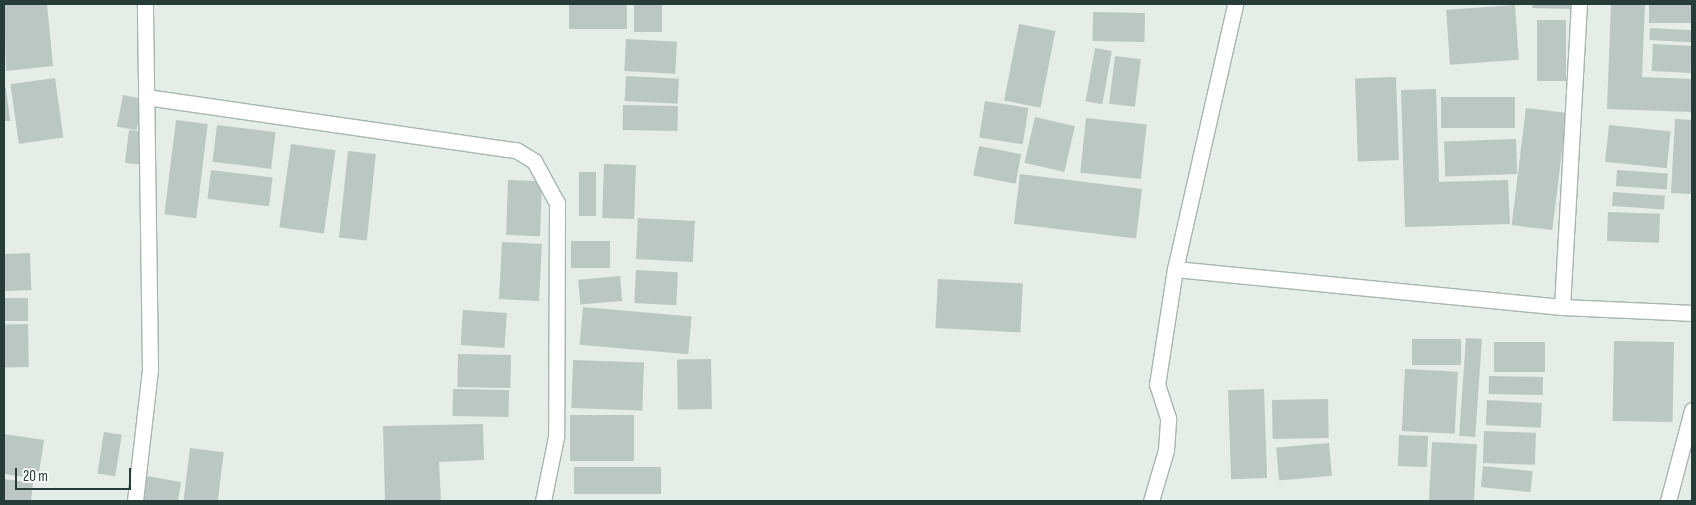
<!DOCTYPE html>
<html>
<head>
<meta charset="utf-8">
<style>
  body { margin:0 }
  #map { position:relative; width:1696px; height:505px; overflow:hidden; background:#e5ede9; font-family:"Sofia Sans Condensed",sans-serif }
  div>[style] { position:absolute }
  .building>* { inset:0; background:#bac7c2; transform-origin:0 0 }
  .roads { filter:drop-shadow(1px 0 #a8b5b0) drop-shadow(-1px 0 #a8b5b0) drop-shadow(0 1px #a8b5b0) drop-shadow(0 -1px #a8b5b0) }
  .minor>* { height:15px; margin:-7.5px; padding:0 7.5px; transform-origin:7.5px; border-radius:7.5px; background:#fff }
  span { translate:-50% -50%; white-space:nowrap; text-align:center; line-height:1.15; -webkit-text-stroke:4.5px #f5f9f7; paint-order:stroke }
  .frame { position:absolute; inset:0; border:5px solid #253d36; pointer-events:none }
  .scale { position:absolute; left:15px; top:468px; width:116px; height:22px; box-sizing:border-box; border:2px solid #253d36; border-top:0; padding-left:6px; font-size:15px; line-height:18px; white-space:nowrap; color:#253d36; -webkit-text-stroke:4px #f5f9f7; paint-order:stroke }
</style>
</head>
<body>
<div id="map">
  <div class="building">
    <div style="clip-path:polygon(4px 4px,47px 4px,53px 66px,6px 71px)"></div>
    <div style="left:569px;top:4px;width:58px;height:25px"></div>
    <div style="left:634px;top:4px;width:28px;height:28px"></div>
    <div style="clip-path:polygon(1533px 4px,1573px 4px,1573px 9px,1532px 8px)"></div>
    <div style="clip-path:polygon(1611px 4px,1645px 4px,1642px 77px,1692px 79px,1692px 112px,1607px 109px)"></div>
    <div style="left:1649px;top:4px;width:43px;height:19px"></div>
    <div style="left:1515px;top:5px;width:55px;height:69px;rotate:86deg"></div>
    <div style="left:1093px;top:12px;width:52px;height:29px;rotate:1deg"></div>
    <div style="left:1537px;top:20px;width:29px;height:61px"></div>
    <div style="left:1019px;top:24px;width:37px;height:78px;rotate:11deg"></div>
    <div style="left:1650px;top:28px;width:42px;height:12px;rotate:3deg"></div>
    <div style="left:626px;top:39px;width:51px;height:32px;rotate:3deg"></div>
    <div style="left:1653px;top:44px;width:39px;height:27px;rotate:3deg"></div>
    <div style="left:1095px;top:48px;width:17px;height:54px;rotate:10deg"></div>
    <div style="left:1115px;top:56px;width:26px;height:48px;rotate:7deg"></div>
    <div style="left:626px;top:76px;width:53px;height:25px;rotate:3deg"></div>
    <div style="left:1396px;top:77px;width:83px;height:41px;rotate:88deg"></div>
    <div style="left:55px;top:78px;width:60px;height:45px;rotate:82deg"></div>
    <div style="clip-path:polygon(6px 88px,10px 121px,4px 121px,4px 89px)"></div>
    <div style="clip-path:polygon(1436px 89px,1439px 182px,1508px 180px,1510px 224px,1405px 227px,1401px 90px)"></div>
    <div style="left:123px;top:95px;width:20px;height:32px;rotate:11deg"></div>
    <div style="left:1515px;top:97px;width:31px;height:74px;rotate:90deg"></div>
    <div style="left:985px;top:101px;width:44px;height:37px;rotate:9deg"></div>
    <div style="left:623px;top:105px;width:55px;height:25px;rotate:1deg"></div>
    <div style="left:1526px;top:108px;width:41px;height:118px;rotate:7deg"></div>
    <div style="left:1035px;top:117px;width:41px;height:47px;rotate:13deg"></div>
    <div style="left:1086px;top:118px;width:61px;height:55px;rotate:6deg"></div>
    <div style="clip-path:polygon(1675px 119px,1692px 120px,1692px 194px,1671px 193px)"></div>
    <div style="left:176px;top:120px;width:32px;height:95px;rotate:7deg"></div>
    <div style="left:217px;top:125px;width:59px;height:37px;rotate:7deg"></div>
    <div style="left:1609px;top:125px;width:62px;height:37px;rotate:6deg"></div>
    <div style="left:129px;top:130px;width:17px;height:33px;rotate:7deg"></div>
    <div style="left:1516px;top:139px;width:35px;height:72px;rotate:88deg"></div>
    <div style="left:291px;top:144px;width:45px;height:84px;rotate:8deg"></div>
    <div style="left:979px;top:146px;width:43px;height:30px;rotate:11deg"></div>
    <div style="left:348px;top:151px;width:28px;height:87px;rotate:6deg"></div>
    <div style="left:604px;top:164px;width:32px;height:54px;rotate:2deg"></div>
    <div style="left:211px;top:170px;width:62px;height:29px;rotate:7deg"></div>
    <div style="left:1617px;top:170px;width:51px;height:16px;rotate:4deg"></div>
    <div style="left:579px;top:172px;width:17px;height:44px"></div>
    <div style="left:1020px;top:174px;width:123px;height:50px;rotate:7deg"></div>
    <div style="left:508px;top:180px;width:34px;height:55px;rotate:2deg"></div>
    <div style="left:1613px;top:192px;width:52px;height:14px;rotate:4deg"></div>
    <div style="left:1608px;top:212px;width:52px;height:29px;rotate:2deg"></div>
    <div style="left:638px;top:218px;width:57px;height:41px;rotate:3deg"></div>
    <div style="left:610px;top:241px;width:27px;height:39px;rotate:90deg"></div>
    <div style="left:502px;top:242px;width:40px;height:57px;rotate:3deg"></div>
    <div style="left:30px;top:253px;width:37px;height:26px;rotate:88deg"></div>
    <div style="left:636px;top:270px;width:42px;height:33px;rotate:3deg"></div>
    <div style="left:620px;top:276px;width:25px;height:42px;rotate:85deg"></div>
    <div style="left:938px;top:279px;width:85px;height:49px;rotate:3deg"></div>
    <div style="left:28px;top:298px;width:23px;height:24px;rotate:90deg"></div>
    <div style="left:583px;top:307px;width:109px;height:38px;rotate:5deg"></div>
    <div style="left:463px;top:310px;width:44px;height:35px;rotate:4deg"></div>
    <div style="left:28px;top:324px;width:43px;height:24px;rotate:89deg"></div>
    <div style="left:1466px;top:338px;width:16px;height:98px;rotate:4deg"></div>
    <div style="left:1412px;top:339px;width:49px;height:26px"></div>
    <div style="left:1614px;top:341px;width:60px;height:80px;rotate:1deg"></div>
    <div style="left:1494px;top:342px;width:51px;height:30px"></div>
    <div style="left:458px;top:354px;width:53px;height:33px;rotate:1deg"></div>
    <div style="left:711px;top:359px;width:50px;height:34px;rotate:89deg"></div>
    <div style="left:573px;top:360px;width:71px;height:48px;rotate:2deg"></div>
    <div style="left:1405px;top:369px;width:53px;height:62px;rotate:3deg"></div>
    <div style="left:1489px;top:376px;width:54px;height:18px;rotate:1deg"></div>
    <div style="left:453px;top:389px;width:56px;height:27px;rotate:1deg"></div>
    <div style="left:1264px;top:389px;width:89px;height:36px;rotate:88deg"></div>
    <div style="left:1328px;top:399px;width:39px;height:56px;rotate:89deg"></div>
    <div style="left:1487px;top:400px;width:55px;height:25px;rotate:3deg"></div>
    <div style="left:570px;top:415px;width:64px;height:46px"></div>
    <div style="clip-path:polygon(483px 424px,484px 460px,439px 462px,441px 501px,385px 501px,383px 426px)"></div>
    <div style="left:1484px;top:431px;width:52px;height:32px;rotate:2deg"></div>
    <div style="left:104px;top:432px;width:18px;height:42px;rotate:9deg"></div>
    <div style="clip-path:polygon(4px 434px,44px 440px,38px 479px,4px 474px)"></div>
    <div style="left:1399px;top:435px;width:29px;height:31px;rotate:2deg"></div>
    <div style="left:1432px;top:442px;width:45px;height:59px;rotate:3deg"></div>
    <div style="left:1329px;top:443px;width:33px;height:53px;rotate:85deg"></div>
    <div style="left:190px;top:448px;width:34px;height:53px;rotate:7deg"></div>
    <div style="left:1483px;top:466px;width:50px;height:21px;rotate:6deg"></div>
    <div style="left:574px;top:467px;width:87px;height:27px"></div>
    <div style="clip-path:polygon(146px 476px,181px 482px,178px 501px,142px 501px)"></div>
    <div style="clip-path:polygon(4px 479px,33px 483px,31px 501px,4px 501px)"></div>
  </div>
  <div class="roads">
    <div class="minor">
      <div style="left:146px;top:97px;width:374px;rotate:8.2deg"></div>
      <div style="left:516px;top:150px;width:21px;rotate:31deg"></div>
      <div style="left:534px;top:161px;width:48px;rotate:61.3deg"></div>
      <div style="left:557px;top:203px;width:234px;rotate:90.2deg"></div>
      <div style="left:556px;top:437px;width:65px;rotate:101.5deg"></div>
      <div style="left:1175px;top:269px;width:389px;rotate:5.6deg"></div>
      <div style="left:1562px;top:307px;width:130px;rotate:2.6deg"></div>
      <div style="left:1562px;top:307px;width:303px;rotate:-86.8deg"></div>
      <div style="left:135px;top:501px;width:133px;rotate:-83.5deg"></div>
      <div style="left:150px;top:369px;width:365px;rotate:-90.8deg"></div>
      <div style="left:1151px;top:501px;width:53px;rotate:-73.6deg"></div>
      <div style="left:1166px;top:450px;width:32px;rotate:-86deg"></div>
      <div style="left:1168px;top:418px;width:35px;rotate:-108deg"></div>
      <div style="left:1157px;top:385px;width:117px;rotate:-81.2deg"></div>
      <div style="left:1175px;top:269px;width:272px;rotate:-77.2deg"></div>
      <div style="left:1668px;top:501px;width:94px;rotate:-75.2deg"></div>
    </div>
  </div>
  <div class="frame"></div>
  <div class="scale">20 m</div>
</div>
</body>
</html>
